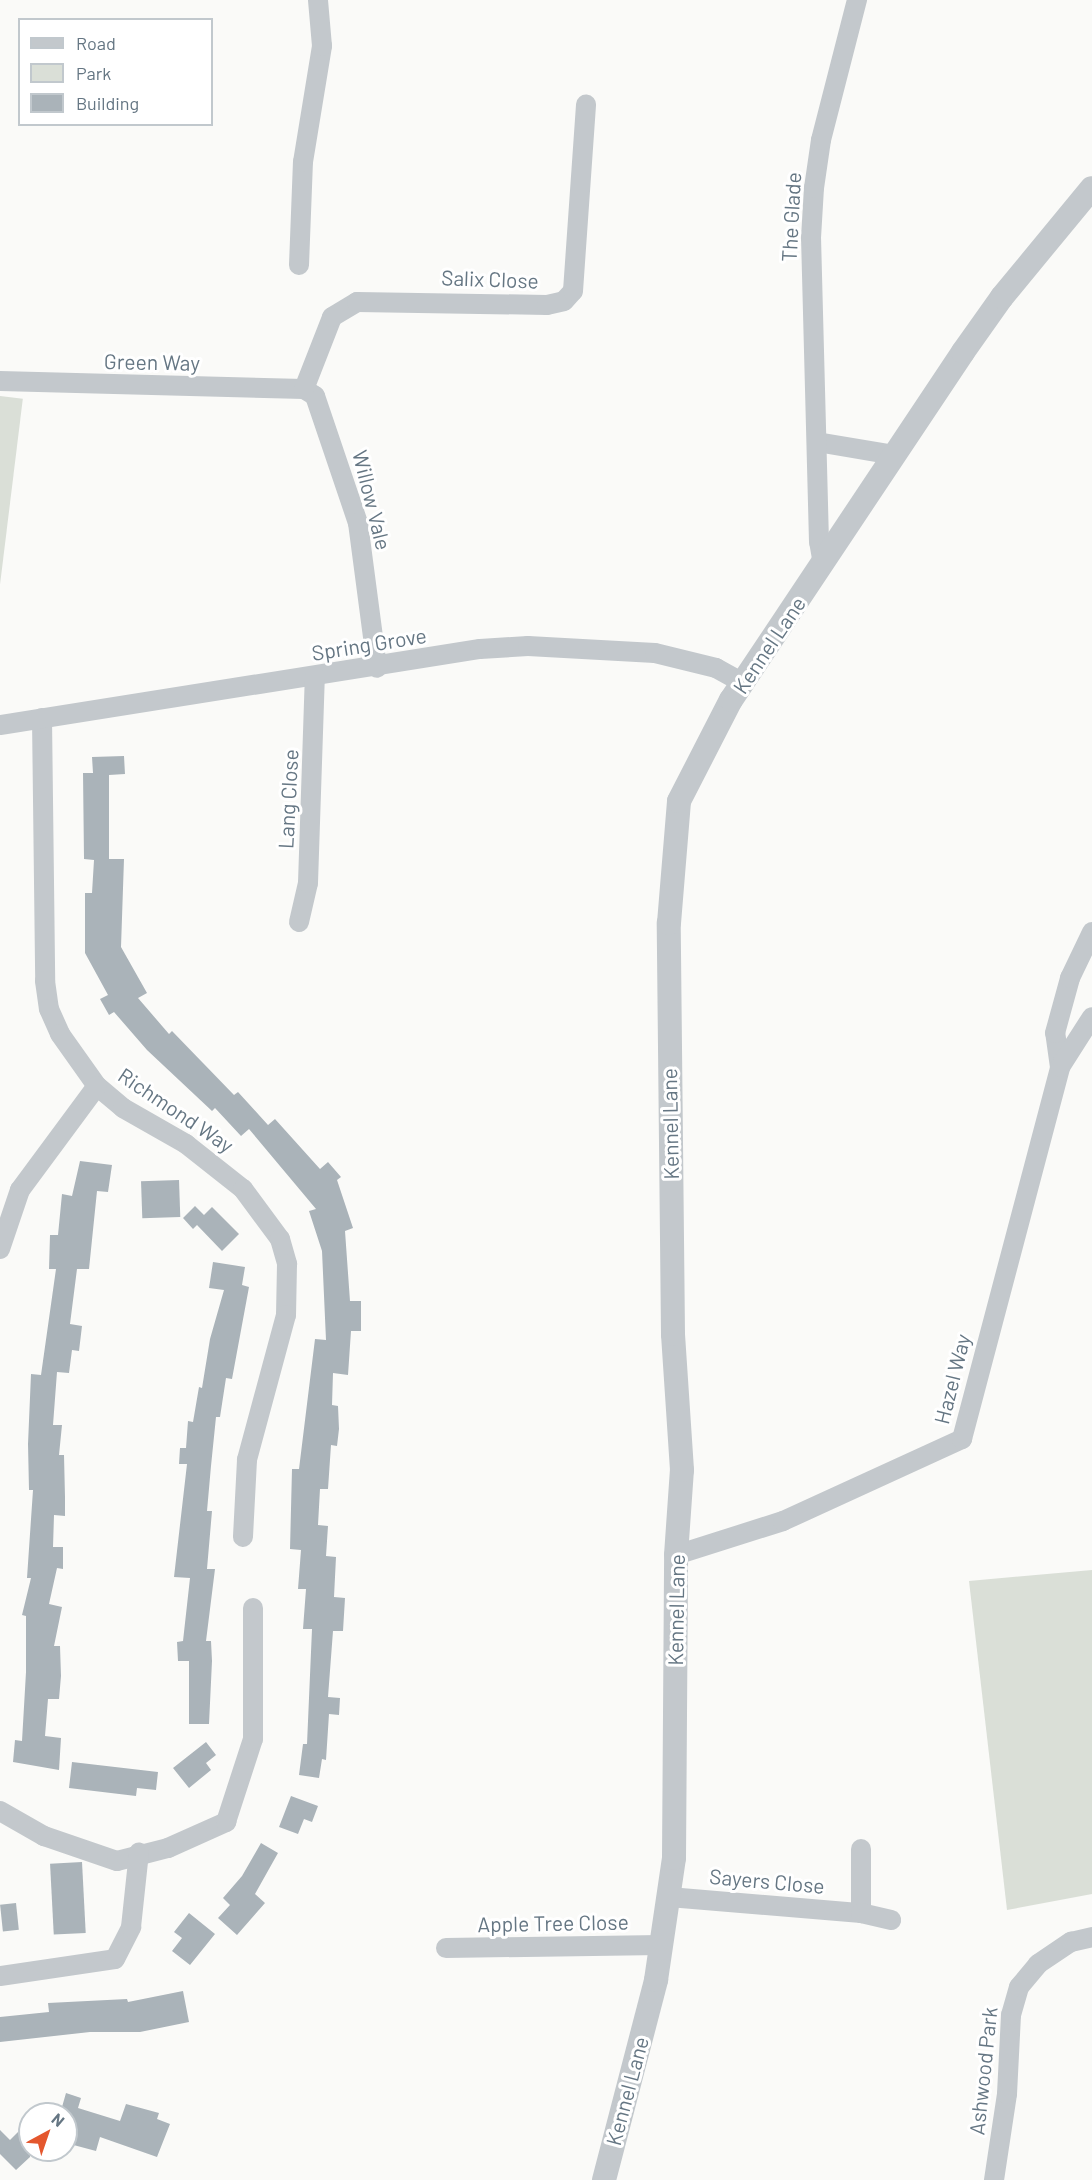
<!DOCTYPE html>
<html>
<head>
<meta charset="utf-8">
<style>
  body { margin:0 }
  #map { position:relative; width:1092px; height:2180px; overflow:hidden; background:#fafaf8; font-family:Barlow,sans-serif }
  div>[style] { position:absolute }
  .green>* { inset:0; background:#dadfd7; transform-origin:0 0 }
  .building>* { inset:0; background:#aab3b9; transform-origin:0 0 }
  .minor>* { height:20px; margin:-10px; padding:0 10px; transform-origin:10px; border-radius:10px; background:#c3c8cc }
  .tertiary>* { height:24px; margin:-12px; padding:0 12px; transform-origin:12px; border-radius:12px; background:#c3c8cc }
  span { translate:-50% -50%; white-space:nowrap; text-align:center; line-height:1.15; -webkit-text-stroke:6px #fff; paint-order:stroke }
  .street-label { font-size:21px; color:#657683 }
  .legend { position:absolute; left:18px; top:18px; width:195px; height:108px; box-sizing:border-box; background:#fff; border:2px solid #c1c8cd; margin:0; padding:8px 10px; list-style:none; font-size:18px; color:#657683 }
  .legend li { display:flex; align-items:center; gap:12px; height:30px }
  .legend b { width:30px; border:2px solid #c1c8cd }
  .north { position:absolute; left:18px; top:2102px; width:60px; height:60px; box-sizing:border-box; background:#fff; border:2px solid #c1c8cd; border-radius:50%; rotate:40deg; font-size:16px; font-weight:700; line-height:24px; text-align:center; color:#657683 }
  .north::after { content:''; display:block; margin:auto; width:21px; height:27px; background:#e4572e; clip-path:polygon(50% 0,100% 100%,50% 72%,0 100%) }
</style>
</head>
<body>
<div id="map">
  <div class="green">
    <div style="left:0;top:396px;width:23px;height:310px;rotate:7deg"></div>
    <div style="clip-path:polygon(1092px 1570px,1092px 1894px,1007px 1910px,969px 1581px)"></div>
  </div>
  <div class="building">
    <div style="clip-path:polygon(124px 756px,125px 774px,109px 775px,109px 859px,124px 859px,121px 947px,147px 993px,138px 998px,169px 1034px,172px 1031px,234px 1095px,238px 1092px,268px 1125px,275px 1119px,320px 1169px,328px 1162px,341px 1177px,337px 1180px,353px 1228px,345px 1231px,350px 1301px,361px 1301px,361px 1331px,351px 1331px,348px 1375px,333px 1373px,332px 1405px,338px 1406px,339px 1429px,337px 1446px,331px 1445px,328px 1489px,320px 1489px,318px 1525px,328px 1526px,326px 1556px,336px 1557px,334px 1597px,345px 1598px,343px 1631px,333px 1631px,328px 1697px,340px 1698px,339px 1715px,329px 1714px,326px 1760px,322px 1759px,319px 1778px,299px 1775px,303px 1744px,307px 1744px,312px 1629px,303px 1629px,306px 1589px,298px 1589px,301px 1550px,290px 1549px,292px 1469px,299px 1469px,315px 1339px,326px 1340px,322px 1251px,309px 1211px,316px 1209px,249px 1129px,241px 1136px,215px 1108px,212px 1111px,147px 1050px,114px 1012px,109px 1015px,100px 999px,108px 995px,85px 953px,85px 893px,92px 893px,94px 860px,84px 859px,83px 773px,93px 773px,92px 757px)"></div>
    <div style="clip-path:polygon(80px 1161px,112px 1165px,108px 1192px,97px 1191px,89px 1269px,77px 1269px,70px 1324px,82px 1326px,79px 1351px,72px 1350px,69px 1373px,57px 1372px,53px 1425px,62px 1425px,59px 1455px,64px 1455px,65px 1497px,65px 1516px,54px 1515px,53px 1547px,63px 1547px,63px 1569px,57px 1568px,49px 1604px,62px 1607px,54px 1646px,60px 1646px,61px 1676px,59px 1699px,48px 1699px,45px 1736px,61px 1738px,59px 1770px,13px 1762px,15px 1740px,22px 1741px,26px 1672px,26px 1616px,22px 1615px,31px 1578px,27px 1578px,33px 1490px,29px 1490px,28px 1444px,31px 1374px,41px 1375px,56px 1269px,49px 1269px,50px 1235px,58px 1235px,62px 1194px,72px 1196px)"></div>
    <div style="left:179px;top:1180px;width:37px;height:38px;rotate:88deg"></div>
    <div style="clip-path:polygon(195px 1206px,204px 1215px,212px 1207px,239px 1234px,222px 1251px,197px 1225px,193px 1229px,183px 1218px)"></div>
    <div style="clip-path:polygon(213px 1262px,245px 1267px,242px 1285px,249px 1287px,232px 1379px,226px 1378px,220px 1417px,216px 1417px,211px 1466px,207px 1511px,212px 1511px,207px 1569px,215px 1569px,206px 1641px,211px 1641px,212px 1661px,209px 1724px,189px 1724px,189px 1661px,178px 1661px,177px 1642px,183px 1641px,190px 1578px,174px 1577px,187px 1464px,179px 1464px,180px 1448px,186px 1448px,188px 1421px,193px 1422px,199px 1387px,202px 1388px,210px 1339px,224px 1290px,209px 1288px)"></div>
    <div style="clip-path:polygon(206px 1742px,216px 1755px,206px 1763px,211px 1770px,189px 1788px,173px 1768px)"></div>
    <div style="clip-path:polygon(72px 1762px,158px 1772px,156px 1790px,137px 1788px,136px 1796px,69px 1788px)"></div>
    <div style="clip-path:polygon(291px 1796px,318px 1806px,312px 1822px,304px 1819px,298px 1834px,279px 1827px)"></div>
    <div style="clip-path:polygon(261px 1843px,278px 1853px,255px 1894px,265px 1903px,237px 1935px,218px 1918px,230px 1905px,223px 1898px,242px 1876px)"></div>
    <div style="left:82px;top:1862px;width:71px;height:32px;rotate:87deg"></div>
    <div style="left:16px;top:1903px;width:27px;height:16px;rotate:84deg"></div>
    <div style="clip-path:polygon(189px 1913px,215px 1934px,190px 1965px,172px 1951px,182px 1938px,174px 1932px)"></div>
    <div style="clip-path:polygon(183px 1991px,189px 2022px,140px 2032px,90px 2032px,0 2042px,0 2017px,49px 2012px,48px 2003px,127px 1999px,128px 2002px)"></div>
    <div style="clip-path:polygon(66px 2093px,81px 2098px,78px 2108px,120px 2121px,126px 2104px,159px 2113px,157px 2119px,170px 2124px,157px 2157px,100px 2137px,96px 2151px,66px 2143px,66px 2114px,60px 2114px)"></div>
    <div style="clip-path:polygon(30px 2120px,30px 2157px,16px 2170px,0 2154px,0 2130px,10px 2140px)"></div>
  </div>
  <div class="minor">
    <div style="left:299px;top:265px;width:103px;rotate:-87.8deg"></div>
    <div style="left:303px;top:162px;width:118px;rotate:-80.7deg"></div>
    <div style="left:322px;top:46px;width:46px;rotate:-95deg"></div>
    <div style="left:0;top:381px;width:304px;rotate:1.5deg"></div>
    <div style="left:304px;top:389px;width:13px;rotate:32deg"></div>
    <div style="left:315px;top:396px;width:134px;rotate:71.3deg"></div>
    <div style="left:358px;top:523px;width:146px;rotate:82.5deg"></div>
    <div style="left:304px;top:389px;width:77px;rotate:-68.7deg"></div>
    <div style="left:332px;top:317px;width:29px;rotate:-31deg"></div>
    <div style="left:357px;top:302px;width:190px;rotate:0.9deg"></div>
    <div style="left:547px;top:305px;width:17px;rotate:-13deg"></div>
    <div style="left:564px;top:301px;width:13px;rotate:-48deg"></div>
    <div style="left:573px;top:291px;width:187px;rotate:-86deg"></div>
    <div style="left:817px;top:442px;width:79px;rotate:9.5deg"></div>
    <div style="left:823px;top:564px;width:22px;rotate:-100deg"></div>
    <div style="left:819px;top:542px;width:304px;rotate:-91.5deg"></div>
    <div style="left:811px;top:238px;width:50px;rotate:-86.6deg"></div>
    <div style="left:814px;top:188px;width:49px;rotate:-81.7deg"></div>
    <div style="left:821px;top:140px;width:145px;rotate:-75.6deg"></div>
    <div style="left:42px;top:718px;width:263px;rotate:89.3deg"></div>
    <div style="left:45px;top:981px;width:28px;rotate:82deg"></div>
    <div style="left:49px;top:1009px;width:27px;rotate:66deg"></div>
    <div style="left:60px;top:1034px;width:64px;rotate:54.6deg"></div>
    <div style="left:97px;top:1086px;width:34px;rotate:40deg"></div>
    <div style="left:123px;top:1108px;width:73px;rotate:29.7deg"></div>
    <div style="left:186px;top:1144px;width:73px;rotate:38.3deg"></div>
    <div style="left:243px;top:1189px;width:62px;rotate:53.5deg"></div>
    <div style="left:280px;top:1239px;width:26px;rotate:74deg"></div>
    <div style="left:287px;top:1264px;width:51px;rotate:91.1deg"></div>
    <div style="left:286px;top:1315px;width:150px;rotate:105.1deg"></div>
    <div style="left:247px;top:1460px;width:77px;rotate:93deg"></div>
    <div style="left:0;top:725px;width:486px;rotate:-9deg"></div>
    <div style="left:480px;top:649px;width:48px;rotate:-3.6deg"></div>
    <div style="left:528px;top:646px;width:127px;rotate:3.2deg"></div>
    <div style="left:655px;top:653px;width:63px;rotate:13.8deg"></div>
    <div style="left:716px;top:668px;width:31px;rotate:29deg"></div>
    <div style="left:299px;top:922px;width:40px;rotate:-77deg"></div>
    <div style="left:308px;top:883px;width:206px;rotate:-88.1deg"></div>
    <div style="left:1060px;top:1067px;width:34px;rotate:-98deg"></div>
    <div style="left:1055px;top:1033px;width:57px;rotate:-74.7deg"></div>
    <div style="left:1070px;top:978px;width:51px;rotate:-64.4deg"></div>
    <div style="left:0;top:1249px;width:62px;rotate:-71.3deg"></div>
    <div style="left:20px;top:1190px;width:129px;rotate:-53.5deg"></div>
    <div style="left:676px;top:1555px;width:112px;rotate:-17.6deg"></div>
    <div style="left:783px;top:1521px;width:197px;rotate:-24.6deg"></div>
    <div style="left:962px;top:1439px;width:385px;rotate:-75.2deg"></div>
    <div style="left:1060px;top:1067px;width:59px;rotate:-57.4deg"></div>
    <div style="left:0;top:1811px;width:51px;rotate:29.6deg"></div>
    <div style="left:44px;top:1836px;width:77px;rotate:18.9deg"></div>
    <div style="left:117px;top:1861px;width:53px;rotate:-14.3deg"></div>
    <div style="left:168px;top:1848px;width:64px;rotate:-24.1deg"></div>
    <div style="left:226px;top:1822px;width:87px;rotate:-72deg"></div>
    <div style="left:253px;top:1739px;width:131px;rotate:-90deg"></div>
    <div style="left:669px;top:1897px;width:193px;rotate:4.8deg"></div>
    <div style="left:861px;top:1913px;width:64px;rotate:-90deg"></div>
    <div style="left:861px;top:1913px;width:31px;rotate:13deg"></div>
    <div style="left:446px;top:1948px;width:215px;rotate:-0.8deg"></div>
    <div style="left:0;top:1976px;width:116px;rotate:-8.4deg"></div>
    <div style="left:115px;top:1959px;width:36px;rotate:-63deg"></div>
    <div style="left:131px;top:1927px;width:75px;rotate:-83.9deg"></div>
    <div style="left:994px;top:2180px;width:87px;rotate:-81.4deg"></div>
    <div style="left:1007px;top:2094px;width:79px;rotate:-87.1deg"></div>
    <div style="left:1011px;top:2015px;width:29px;rotate:-74deg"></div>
    <div style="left:1019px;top:1987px;width:30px;rotate:-50deg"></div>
    <div style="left:1038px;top:1964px;width:40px;rotate:-34deg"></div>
    <div style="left:1071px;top:1942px;width:22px;rotate:-13deg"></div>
  </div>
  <div class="tertiary">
    <div style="left:604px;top:2180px;width:207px;rotate:-75.4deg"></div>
    <div style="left:656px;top:1980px;width:123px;rotate:-81.6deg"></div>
    <div style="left:674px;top:1858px;width:303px;rotate:-89.6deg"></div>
    <div style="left:676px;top:1555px;width:85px;rotate:-86deg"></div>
    <div style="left:682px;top:1470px;width:136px;rotate:-93.8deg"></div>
    <div style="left:673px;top:1334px;width:411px;rotate:-90.6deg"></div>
    <div style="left:669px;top:923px;width:122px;rotate:-85.3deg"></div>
    <div style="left:679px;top:801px;width:114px;rotate:-62.8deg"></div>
    <div style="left:731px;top:700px;width:418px;rotate:-56.3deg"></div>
    <div style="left:963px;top:352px;width:67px;rotate:-54.7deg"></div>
    <div style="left:1002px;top:297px;width:141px;rotate:-50.5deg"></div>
  </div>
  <div class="street-label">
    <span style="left:791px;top:217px;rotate:-87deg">The Glade</span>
    <span style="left:490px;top:279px;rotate:2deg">Salix Close</span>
    <span style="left:152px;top:362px;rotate:1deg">Green Way</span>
    <span style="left:372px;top:500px;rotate:76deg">Willow Vale</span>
    <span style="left:369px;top:644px;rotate:-9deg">Spring Grove</span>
    <span style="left:769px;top:645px;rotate:-56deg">Kennel Lane</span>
    <span style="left:288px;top:799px;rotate:-87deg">Lang Close</span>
    <span style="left:176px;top:1110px;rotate:34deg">Richmond Way</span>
    <span style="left:670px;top:1124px;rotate:-91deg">Kennel Lane</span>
    <span style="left:952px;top:1379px;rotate:-76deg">Hazel Way</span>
    <span style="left:676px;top:1610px;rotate:-89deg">Kennel Lane</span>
    <span style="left:767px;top:1881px;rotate:5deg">Sayers Close</span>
    <span style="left:553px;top:1923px;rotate:-1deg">Apple Tree Close</span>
    <span style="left:983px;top:2071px;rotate:-84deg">Ashwood Park</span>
    <span style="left:627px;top:2091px;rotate:-75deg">Kennel Lane</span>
  </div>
  <ul class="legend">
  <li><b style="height:8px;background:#c3c8cc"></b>Road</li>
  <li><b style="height:16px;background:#dadfd7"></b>Park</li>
  <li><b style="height:16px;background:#aab3b9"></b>Building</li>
  </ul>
  <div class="north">N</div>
</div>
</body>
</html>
